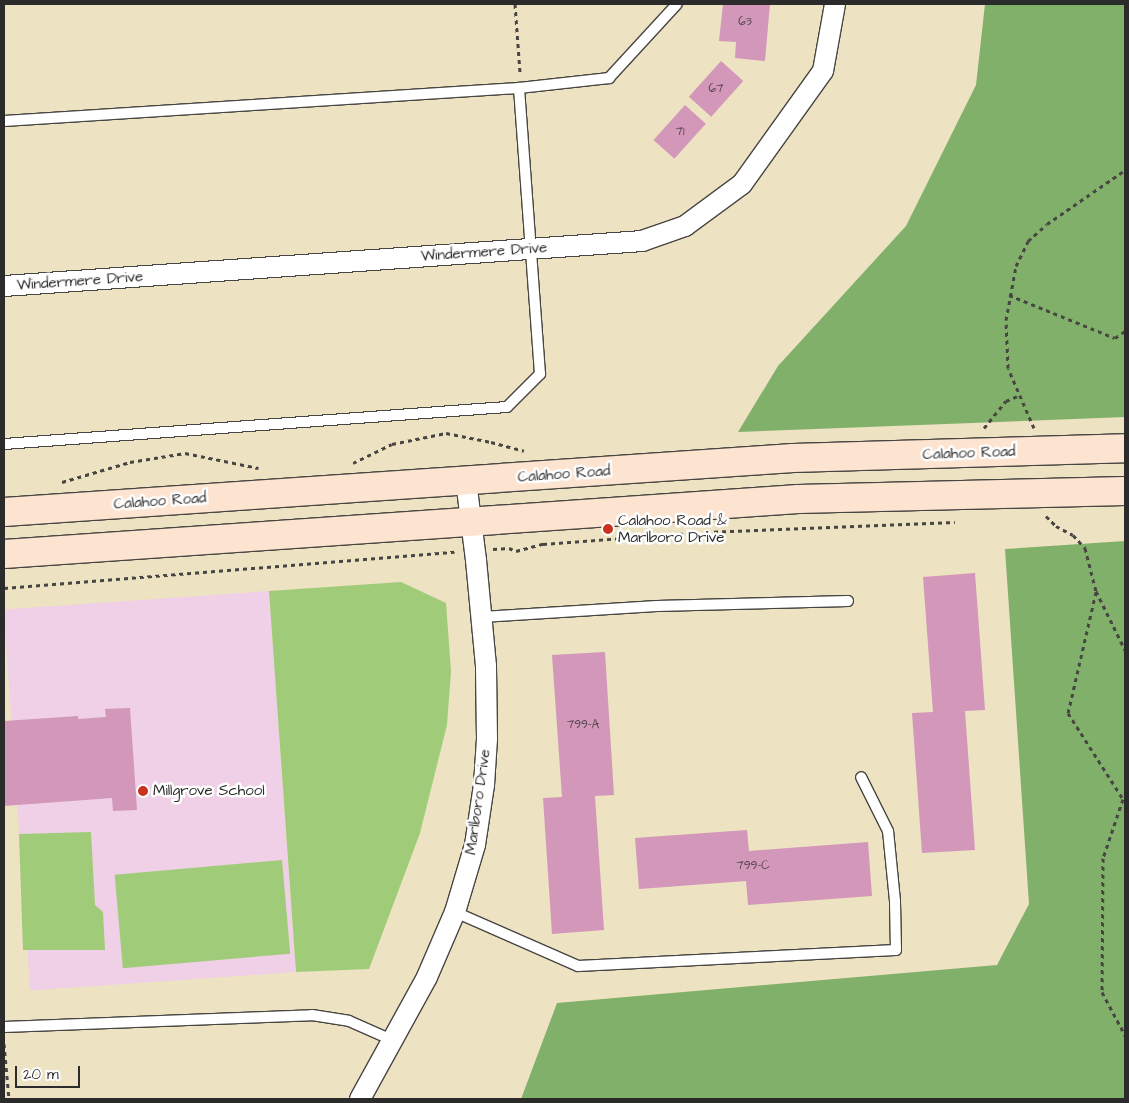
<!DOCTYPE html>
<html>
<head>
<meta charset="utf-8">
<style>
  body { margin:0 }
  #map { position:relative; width:1129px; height:1103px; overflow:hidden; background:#ede2c2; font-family:"Architects Daughter",sans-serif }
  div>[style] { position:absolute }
  .built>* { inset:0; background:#efd0e6; transform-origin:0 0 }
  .green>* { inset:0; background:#a0cc79; transform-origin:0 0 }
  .forest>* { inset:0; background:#80b069 }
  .building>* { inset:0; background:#d297b9; transform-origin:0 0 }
  .path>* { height:3px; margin-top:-1.5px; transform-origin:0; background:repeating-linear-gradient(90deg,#484642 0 4px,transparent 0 8px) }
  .roads { filter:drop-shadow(1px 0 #484642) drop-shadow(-1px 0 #484642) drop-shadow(0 1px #484642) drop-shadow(0 -1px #484642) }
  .service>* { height:10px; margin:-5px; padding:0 5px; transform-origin:5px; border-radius:5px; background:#fff }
  .minor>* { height:20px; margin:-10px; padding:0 10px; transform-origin:10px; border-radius:10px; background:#fff }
  .secondary>* { height:28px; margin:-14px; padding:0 14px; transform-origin:14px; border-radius:14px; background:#fde4d1 }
  .dots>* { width:14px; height:14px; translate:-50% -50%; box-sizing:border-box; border:2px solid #fff; border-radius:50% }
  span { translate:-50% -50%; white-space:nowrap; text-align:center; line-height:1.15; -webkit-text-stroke:5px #fff; paint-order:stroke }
  .number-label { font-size:12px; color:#55464e }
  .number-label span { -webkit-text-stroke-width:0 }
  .street-label { font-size:15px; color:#2b2b2b }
  .poi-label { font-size:15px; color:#2b2b2b }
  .left { translate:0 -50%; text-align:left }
  .frame { position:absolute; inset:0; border:5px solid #2b2b2b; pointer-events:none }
  .scale { position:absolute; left:15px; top:1066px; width:65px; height:22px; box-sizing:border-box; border:2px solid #2b2b2b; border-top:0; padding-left:6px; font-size:15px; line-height:18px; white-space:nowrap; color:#2b2b2b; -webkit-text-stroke:4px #fff; paint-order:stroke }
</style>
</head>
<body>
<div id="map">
  <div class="built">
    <div style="left:269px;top:591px;width:382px;height:266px;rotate:86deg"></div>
  </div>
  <div class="green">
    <div style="clip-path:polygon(401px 582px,446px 603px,451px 671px,447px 725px,420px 833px,369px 969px,296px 972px,269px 591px)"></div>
    <div style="clip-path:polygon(91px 832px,95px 905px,103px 912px,105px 950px,23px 950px,19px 834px)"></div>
    <div style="left:282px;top:860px;width:94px;height:168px;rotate:85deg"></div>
  </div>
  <div class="forest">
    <div style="clip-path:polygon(985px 4px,1125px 4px,1125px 417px,738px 432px,778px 366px,906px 226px,976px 85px)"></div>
    <div style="clip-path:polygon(1125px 541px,1125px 1099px,521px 1099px,557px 1003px,997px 965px,1029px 904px,1005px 549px)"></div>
  </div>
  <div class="building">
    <div style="clip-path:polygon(723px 4px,770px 4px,765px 61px,735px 58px,736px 42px,719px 41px)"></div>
    <div style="left:721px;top:61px;width:30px;height:48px;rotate:42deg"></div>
    <div style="left:685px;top:105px;width:28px;height:47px;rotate:42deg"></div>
    <div style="clip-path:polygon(975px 573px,985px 710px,965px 711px,975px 850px,922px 853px,912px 713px,933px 712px,923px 577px)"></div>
    <div style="clip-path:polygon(605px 652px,614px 795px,595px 796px,604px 930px,552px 934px,543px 798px,562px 797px,552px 655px)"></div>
    <div style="clip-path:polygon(130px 708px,137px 810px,113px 811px,112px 798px,4px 806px,4px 721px,78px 716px,78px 719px,106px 717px,105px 709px)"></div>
    <div style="clip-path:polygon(747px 830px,749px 851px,868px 842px,872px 896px,748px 905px,746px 881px,639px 889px,635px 838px)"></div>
  </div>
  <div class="path">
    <div style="left:515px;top:4px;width:68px;rotate:85.8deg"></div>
    <div style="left:1009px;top:295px;width:114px;rotate:22.1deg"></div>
    <div style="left:1115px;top:338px;width:12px;rotate:-35deg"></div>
    <div style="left:984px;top:428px;width:35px;rotate:-51deg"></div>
    <div style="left:1006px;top:401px;width:15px;rotate:-23deg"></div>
    <div style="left:1034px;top:428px;width:65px;rotate:-113.4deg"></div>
    <div style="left:1008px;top:368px;width:48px;rotate:-92.4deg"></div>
    <div style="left:1006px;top:320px;width:55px;rotate:-79.5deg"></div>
    <div style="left:1016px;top:266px;width:28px;rotate:-64deg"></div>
    <div style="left:1028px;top:241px;width:25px;rotate:-42deg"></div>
    <div style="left:1047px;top:224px;width:95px;rotate:-34.7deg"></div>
    <div style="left:353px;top:463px;width:43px;rotate:-26deg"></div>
    <div style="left:392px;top:444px;width:55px;rotate:-11.5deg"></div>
    <div style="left:446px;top:433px;width:46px;rotate:11.3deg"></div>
    <div style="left:491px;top:442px;width:34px;rotate:15deg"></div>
    <div style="left:62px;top:482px;width:71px;rotate:-16.4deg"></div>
    <div style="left:130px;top:462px;width:56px;rotate:-9.3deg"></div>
    <div style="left:185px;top:453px;width:75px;rotate:11.6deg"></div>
    <div style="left:1046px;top:516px;width:14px;rotate:45deg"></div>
    <div style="left:1056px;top:526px;width:19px;rotate:28deg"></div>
    <div style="left:1073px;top:535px;width:18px;rotate:47deg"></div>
    <div style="left:1085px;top:548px;width:44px;rotate:75.7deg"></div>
    <div style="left:1096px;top:591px;width:66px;rotate:63.8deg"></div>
    <div style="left:706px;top:532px;width:249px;rotate:-2.3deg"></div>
    <div style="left:493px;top:549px;width:16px;rotate:-4deg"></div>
    <div style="left:509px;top:548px;width:8px;rotate:23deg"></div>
    <div style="left:516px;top:551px;width:28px;rotate:-15deg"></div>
    <div style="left:543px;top:544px;width:145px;rotate:-4.3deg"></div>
    <div style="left:4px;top:588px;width:452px;rotate:-4.6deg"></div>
    <div style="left:1096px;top:592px;width:124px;rotate:103deg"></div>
    <div style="left:1068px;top:713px;width:102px;rotate:57.4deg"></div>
    <div style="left:1123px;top:799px;width:62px;rotate:108.7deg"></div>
    <div style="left:1103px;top:858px;width:134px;rotate:90.4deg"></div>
    <div style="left:1102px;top:992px;width:49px;rotate:61.9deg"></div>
    <div style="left:4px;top:1044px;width:55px;rotate:84.8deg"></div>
  </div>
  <div class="roads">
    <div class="service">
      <div style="left:4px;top:121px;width:516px;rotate:-3.67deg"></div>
      <div style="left:519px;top:88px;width:91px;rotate:-6.3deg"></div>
      <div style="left:609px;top:78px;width:100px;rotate:-47.4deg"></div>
      <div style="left:4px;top:444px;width:504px;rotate:-4.21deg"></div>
      <div style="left:507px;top:407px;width:47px;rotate:-45deg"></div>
      <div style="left:540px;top:374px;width:287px;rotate:-94.2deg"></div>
      <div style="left:482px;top:617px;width:175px;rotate:-3.6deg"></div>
      <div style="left:657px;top:606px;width:191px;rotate:-1.5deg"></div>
      <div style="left:455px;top:912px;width:134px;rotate:23.7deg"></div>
      <div style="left:578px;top:966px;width:318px;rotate:-2.9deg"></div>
      <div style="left:896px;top:950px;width:49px;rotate:-91.2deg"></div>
      <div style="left:895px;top:901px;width:70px;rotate:-95.7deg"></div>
      <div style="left:888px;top:831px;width:60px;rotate:-116.6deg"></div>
      <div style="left:4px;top:1027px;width:308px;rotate:-2.2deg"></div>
      <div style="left:312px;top:1015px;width:37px;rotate:9deg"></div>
      <div style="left:349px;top:1021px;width:47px;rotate:23.8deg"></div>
    </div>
    <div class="minor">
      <div style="left:4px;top:286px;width:640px;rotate:-4.03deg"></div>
      <div style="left:642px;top:241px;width:46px;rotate:-19.2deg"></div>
      <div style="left:685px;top:226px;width:71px;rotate:-36.4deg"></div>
      <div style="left:742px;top:184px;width:139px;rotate:-54.4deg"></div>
      <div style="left:823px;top:71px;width:68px;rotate:-79.8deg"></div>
      <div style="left:360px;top:1099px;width:139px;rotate:-61.2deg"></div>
      <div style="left:427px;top:977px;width:71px;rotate:-66.7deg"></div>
      <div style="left:455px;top:912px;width:70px;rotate:-73.4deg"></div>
      <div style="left:475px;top:845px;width:61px;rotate:-81.5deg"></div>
      <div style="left:484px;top:785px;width:46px;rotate:-86.3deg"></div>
      <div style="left:487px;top:739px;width:73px;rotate:-90.8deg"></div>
      <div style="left:486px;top:666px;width:106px;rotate:-95.4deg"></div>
      <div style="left:476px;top:560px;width:80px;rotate:-97.2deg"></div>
    </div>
    <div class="secondary">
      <div style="left:4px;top:512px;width:791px;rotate:-3.92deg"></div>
      <div style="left:793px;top:458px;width:332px;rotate:-1.7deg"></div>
      <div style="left:4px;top:554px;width:796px;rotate:-3.96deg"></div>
      <div style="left:798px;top:499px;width:327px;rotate:-1.4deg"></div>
    </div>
  </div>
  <div class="dots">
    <div style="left:608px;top:529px;background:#c8321e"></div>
    <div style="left:143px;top:791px;background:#c8321e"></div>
  </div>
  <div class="number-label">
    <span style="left:745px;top:22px">63</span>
    <span style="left:716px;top:89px">67</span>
    <span style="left:680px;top:132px">71</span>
    <span style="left:583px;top:725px">799-A</span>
    <span style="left:753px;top:866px">799-C</span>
  </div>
  <div class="street-label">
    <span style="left:484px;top:252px;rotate:-4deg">Windermere Drive</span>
    <span style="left:80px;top:281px;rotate:-4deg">Windermere Drive</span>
    <span style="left:969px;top:453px;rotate:-2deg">Calahoo Road</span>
    <span style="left:564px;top:474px;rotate:-4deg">Calahoo Road</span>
    <span style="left:160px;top:501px;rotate:-4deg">Calahoo Road</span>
    <span style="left:478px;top:802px;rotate:-82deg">Marlboro Drive</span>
  </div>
  <div class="poi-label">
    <span class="left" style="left:618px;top:529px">Calahoo Road &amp;<br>Marlboro Drive</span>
    <span class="left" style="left:153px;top:791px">Millgrove School</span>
  </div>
  <div class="frame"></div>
  <div class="scale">20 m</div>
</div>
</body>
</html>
